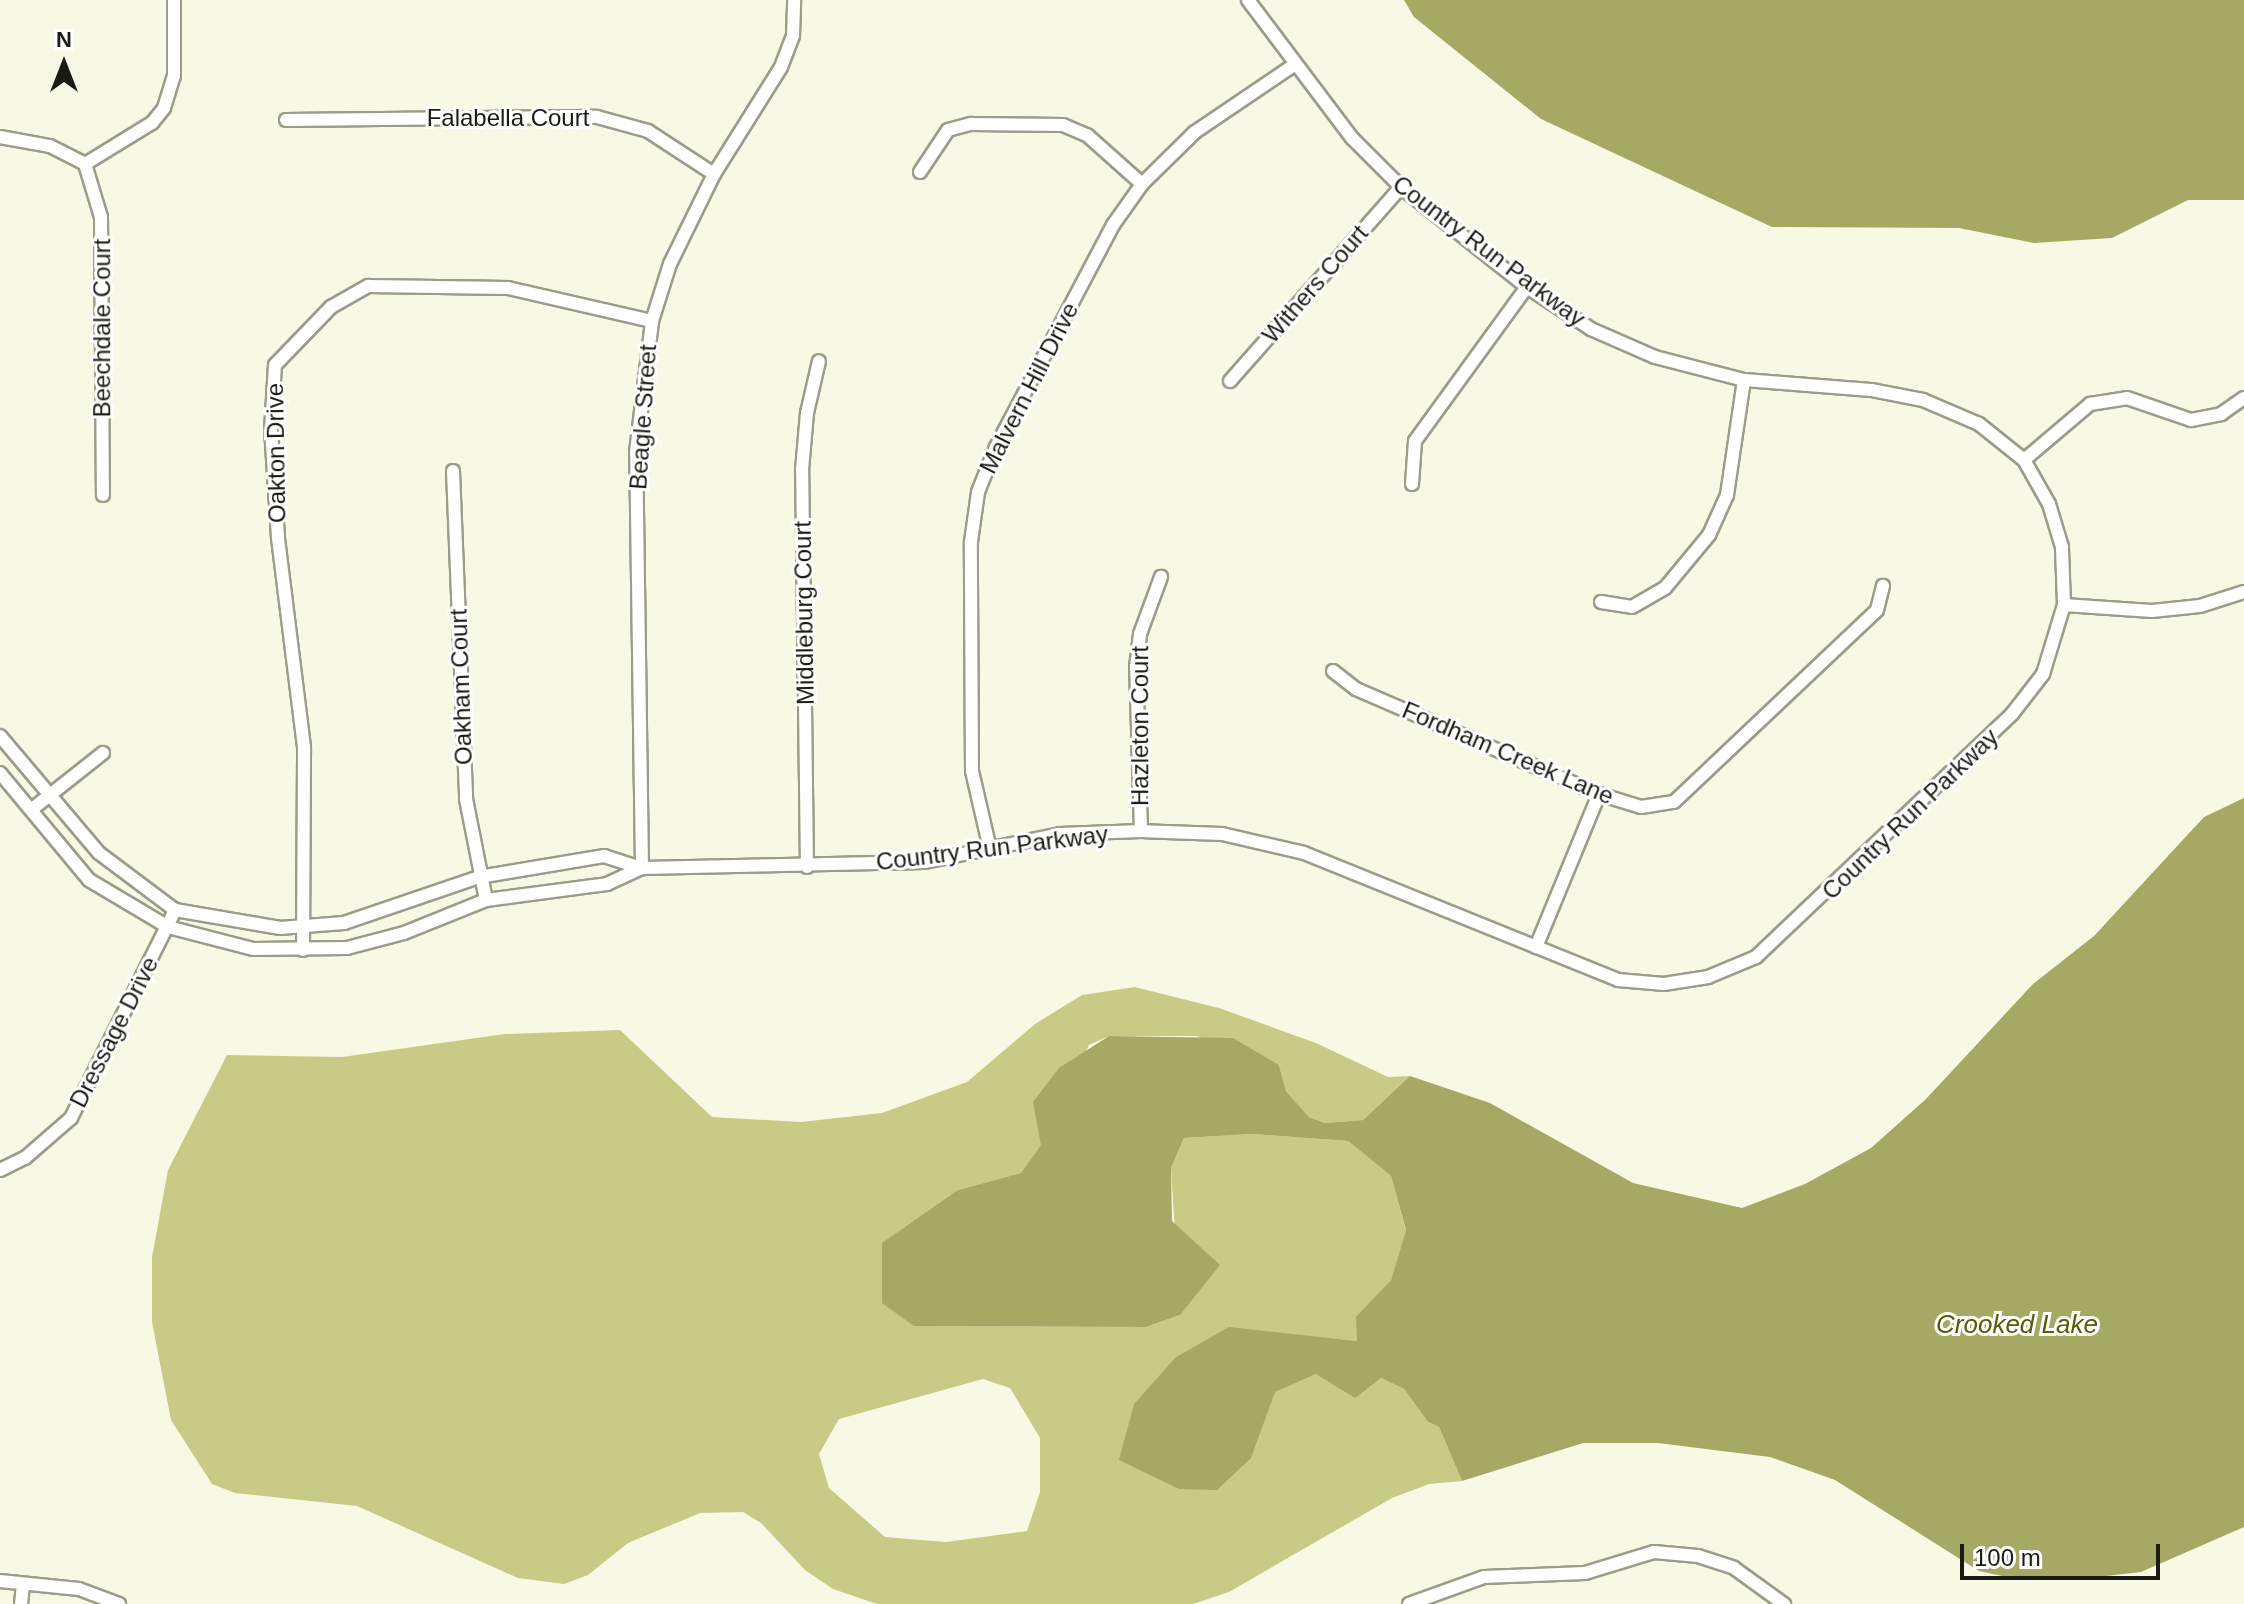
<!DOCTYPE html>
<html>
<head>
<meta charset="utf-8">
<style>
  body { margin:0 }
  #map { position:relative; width:2244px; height:1604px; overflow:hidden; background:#f8f9e5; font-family:Helvetica,sans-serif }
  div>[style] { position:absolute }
  .green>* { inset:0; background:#c8cb85 }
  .water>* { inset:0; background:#a6a963 }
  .roads { filter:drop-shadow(2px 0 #9b9c8a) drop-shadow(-2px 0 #9b9c8a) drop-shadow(0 2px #9b9c8a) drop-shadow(0 -2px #9b9c8a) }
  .street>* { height:12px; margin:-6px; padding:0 6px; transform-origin:6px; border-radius:6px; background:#fff }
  span { translate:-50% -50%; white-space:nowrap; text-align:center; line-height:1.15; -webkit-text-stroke:6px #fff; paint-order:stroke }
  .street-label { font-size:24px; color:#1a1b14 }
  .water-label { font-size:26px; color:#595a02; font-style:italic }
  .north { position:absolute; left:24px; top:24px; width:80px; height:80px; -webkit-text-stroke:6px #fff; paint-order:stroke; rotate:0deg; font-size:22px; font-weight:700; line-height:32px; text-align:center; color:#1a1b14 }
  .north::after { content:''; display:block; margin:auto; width:28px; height:36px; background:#1a1b14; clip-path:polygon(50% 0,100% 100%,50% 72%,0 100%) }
  .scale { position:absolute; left:1960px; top:1544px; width:200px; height:36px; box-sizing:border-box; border:4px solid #1a1b14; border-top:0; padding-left:10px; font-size:24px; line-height:28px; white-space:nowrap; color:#1a1b14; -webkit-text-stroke:6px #fff; paint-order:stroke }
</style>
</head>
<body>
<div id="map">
  <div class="green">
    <div style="clip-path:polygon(evenodd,1135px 987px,1219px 1008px,1316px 1043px,1388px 1077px,1410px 1076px,1363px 1120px,1325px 1123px,1309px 1117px,1286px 1091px,1279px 1065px,1196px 1036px,1109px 1036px,1089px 1045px,1042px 1145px,1021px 1173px,958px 1190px,914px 1326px,1146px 1327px,1180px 1315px,1171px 1168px,1184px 1138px,1253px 1134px,1348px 1141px,1391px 1176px,1406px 1231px,1391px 1280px,1357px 1317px,1357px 1341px,1229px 1328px,1176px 1357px,1251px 1457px,1274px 1392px,1316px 1374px,1381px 1378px,1404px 1389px,1428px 1422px,1439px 1427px,1462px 1481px,1429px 1484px,1392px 1498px,1229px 1592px,1193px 1604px,877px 1604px,833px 1589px,805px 1570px,761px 1523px,743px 1512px,700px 1513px,628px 1543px,588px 1575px,564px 1584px,518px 1578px,357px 1506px,235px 1493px,212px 1484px,171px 1420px,152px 1322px,152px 1257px,168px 1170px,227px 1055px,342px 1057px,505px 1034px,620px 1030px,712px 1117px,801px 1122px,882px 1113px,967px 1082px,1035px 1024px,1082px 995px,1135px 987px,983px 1379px,1010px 1388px,1040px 1438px,1040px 1492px,1027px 1531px,946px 1542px,885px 1537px,829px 1488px,819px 1454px,839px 1419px,983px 1379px)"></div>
  </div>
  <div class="water">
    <div style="clip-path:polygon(1404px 0,2244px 0,2244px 200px,2188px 200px,2112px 238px,2034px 243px,1959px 228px,1772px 227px,1541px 119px,1414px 17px)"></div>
    <div style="clip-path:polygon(2244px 798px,2244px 1527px,2141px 1572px,2089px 1578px,2007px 1577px,1979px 1571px,1835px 1480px,1770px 1457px,1658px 1443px,1583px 1443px,1462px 1481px,1439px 1427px,1428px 1422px,1404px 1389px,1381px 1378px,1355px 1398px,1316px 1374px,1275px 1392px,1251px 1458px,1217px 1490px,1179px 1489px,1119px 1460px,1134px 1404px,1176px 1357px,1229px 1327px,1357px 1341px,1356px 1317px,1391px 1280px,1406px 1230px,1391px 1176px,1348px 1141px,1253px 1134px,1184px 1138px,1171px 1168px,1172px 1221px,1220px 1265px,1180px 1315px,1146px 1327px,914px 1326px,882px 1303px,882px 1243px,958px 1190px,1021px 1173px,1041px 1145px,1033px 1102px,1059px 1068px,1109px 1036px,1233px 1038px,1279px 1065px,1286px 1091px,1309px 1117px,1325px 1123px,1363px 1120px,1410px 1076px,1490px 1103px,1633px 1183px,1742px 1208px,1805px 1184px,1871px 1148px,1926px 1099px,2033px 984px,2094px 936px,2204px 817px)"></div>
  </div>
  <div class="roads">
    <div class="street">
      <div style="left:286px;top:120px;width:311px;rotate:-0.6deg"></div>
      <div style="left:597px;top:117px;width:53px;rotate:15.4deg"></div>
      <div style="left:648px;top:131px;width:79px;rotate:33.1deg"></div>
      <div style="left:0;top:137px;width:51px;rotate:10.2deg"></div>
      <div style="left:50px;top:146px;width:39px;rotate:27deg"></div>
      <div style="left:85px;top:164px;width:55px;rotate:73.2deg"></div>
      <div style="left:101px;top:217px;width:278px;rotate:89.6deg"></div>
      <div style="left:85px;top:164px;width:79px;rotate:-31.5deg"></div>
      <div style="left:152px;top:123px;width:19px;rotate:-51deg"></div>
      <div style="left:164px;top:108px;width:34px;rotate:-73deg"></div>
      <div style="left:174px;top:76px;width:76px;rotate:-90deg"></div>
      <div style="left:920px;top:172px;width:50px;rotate:-56.3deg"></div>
      <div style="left:948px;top:130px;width:24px;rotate:-15deg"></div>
      <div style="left:971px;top:124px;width:92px;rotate:0.6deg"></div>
      <div style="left:1063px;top:125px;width:26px;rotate:23deg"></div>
      <div style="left:1087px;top:135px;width:74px;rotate:41.7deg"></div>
      <div style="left:1230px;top:381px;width:259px;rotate:-48.6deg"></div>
      <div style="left:2024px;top:460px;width:87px;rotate:-40.3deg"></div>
      <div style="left:2090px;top:404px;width:37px;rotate:-9deg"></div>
      <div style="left:2127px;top:398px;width:68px;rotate:19deg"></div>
      <div style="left:2191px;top:420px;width:31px;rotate:-11deg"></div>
      <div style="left:2221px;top:414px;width:28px;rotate:-35deg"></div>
      <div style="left:453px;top:471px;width:328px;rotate:87.7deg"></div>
      <div style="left:466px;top:799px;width:103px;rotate:78.8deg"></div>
      <div style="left:1412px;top:484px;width:43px;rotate:-86deg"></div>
      <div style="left:1415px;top:441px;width:190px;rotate:-54deg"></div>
      <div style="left:1601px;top:602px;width:31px;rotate:9deg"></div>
      <div style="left:1632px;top:607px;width:38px;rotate:-30deg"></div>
      <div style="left:1665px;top:588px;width:69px;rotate:-50.3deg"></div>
      <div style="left:1709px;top:535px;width:44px;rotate:-65.8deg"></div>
      <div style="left:1727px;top:495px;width:116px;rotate:-81.6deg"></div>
      <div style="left:2064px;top:605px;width:88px;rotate:3.9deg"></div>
      <div style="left:2152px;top:611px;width:48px;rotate:-5.9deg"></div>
      <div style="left:2200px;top:606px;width:46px;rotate:-17.7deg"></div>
      <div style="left:1333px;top:671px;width:29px;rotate:38deg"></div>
      <div style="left:1356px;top:689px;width:265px;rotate:23.4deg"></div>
      <div style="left:1599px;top:794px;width:44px;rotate:17.2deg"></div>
      <div style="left:1641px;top:807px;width:33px;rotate:-9deg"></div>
      <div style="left:1674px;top:802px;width:279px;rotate:-43.4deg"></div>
      <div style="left:1877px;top:610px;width:25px;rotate:-76deg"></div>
      <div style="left:0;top:736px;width:153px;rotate:49.8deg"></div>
      <div style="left:99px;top:853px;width:95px;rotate:36.9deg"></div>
      <div style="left:175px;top:910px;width:107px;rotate:9.7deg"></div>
      <div style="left:280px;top:928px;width:64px;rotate:-4.5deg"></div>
      <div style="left:344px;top:923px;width:143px;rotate:-18.8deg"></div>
      <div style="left:479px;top:877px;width:127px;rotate:-9.5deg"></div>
      <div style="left:604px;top:856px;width:40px;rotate:18deg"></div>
      <div style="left:642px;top:868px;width:282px;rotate:-1.2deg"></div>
      <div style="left:924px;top:862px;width:139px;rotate:-11.6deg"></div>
      <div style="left:1060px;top:834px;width:81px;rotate:-2.1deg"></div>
      <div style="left:1141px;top:831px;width:81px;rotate:2.1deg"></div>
      <div style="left:1222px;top:834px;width:84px;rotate:13deg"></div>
      <div style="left:1304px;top:853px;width:339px;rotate:22deg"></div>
      <div style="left:1618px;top:980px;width:46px;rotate:5deg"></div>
      <div style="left:1664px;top:984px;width:45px;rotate:-9deg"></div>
      <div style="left:1708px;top:977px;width:52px;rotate:-22.6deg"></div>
      <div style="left:1756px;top:957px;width:353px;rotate:-43.5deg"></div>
      <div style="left:2012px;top:714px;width:51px;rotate:-52.2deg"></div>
      <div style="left:2043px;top:674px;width:72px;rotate:-73.1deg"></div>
      <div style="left:2064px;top:605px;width:58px;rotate:-92deg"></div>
      <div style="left:2062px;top:547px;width:45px;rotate:-106.8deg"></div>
      <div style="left:2049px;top:504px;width:51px;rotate:-119.6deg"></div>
      <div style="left:2024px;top:460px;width:58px;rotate:-141.3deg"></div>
      <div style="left:1979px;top:424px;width:61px;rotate:-156.8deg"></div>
      <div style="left:1923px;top:400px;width:53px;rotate:-169.1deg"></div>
      <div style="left:1871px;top:390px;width:127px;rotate:-175.5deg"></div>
      <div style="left:1744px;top:380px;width:92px;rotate:-165.5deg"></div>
      <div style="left:1655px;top:357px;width:70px;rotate:-156.4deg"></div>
      <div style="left:1591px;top:329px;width:77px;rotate:-146.7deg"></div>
      <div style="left:1527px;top:287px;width:161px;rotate:-141.6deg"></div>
      <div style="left:1401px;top:187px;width:69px;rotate:-135deg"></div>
      <div style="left:1352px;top:138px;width:173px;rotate:-127deg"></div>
      <div style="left:0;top:773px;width:139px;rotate:50.2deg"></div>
      <div style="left:89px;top:880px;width:92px;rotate:30.7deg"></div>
      <div style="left:168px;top:927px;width:88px;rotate:14.5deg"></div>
      <div style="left:253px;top:949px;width:94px;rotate:-0.6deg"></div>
      <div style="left:347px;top:948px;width:59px;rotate:-14.7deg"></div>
      <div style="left:404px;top:933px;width:88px;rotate:-21.9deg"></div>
      <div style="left:486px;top:900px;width:122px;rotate:-7.5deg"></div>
      <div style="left:607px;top:884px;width:38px;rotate:-25deg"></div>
      <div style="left:31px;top:810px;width:92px;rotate:-38.4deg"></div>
      <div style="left:1141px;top:831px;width:164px;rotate:-91.7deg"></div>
      <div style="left:1136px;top:667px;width:33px;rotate:-83deg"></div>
      <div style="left:1140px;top:634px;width:61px;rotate:-69.8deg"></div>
      <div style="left:990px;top:849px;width:80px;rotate:-103deg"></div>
      <div style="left:972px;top:771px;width:229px;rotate:-90.3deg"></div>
      <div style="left:971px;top:542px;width:50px;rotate:-82deg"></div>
      <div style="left:978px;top:492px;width:48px;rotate:-68.2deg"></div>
      <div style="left:996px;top:447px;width:251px;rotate:-62.2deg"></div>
      <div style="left:1113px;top:225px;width:50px;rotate:-54.7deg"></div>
      <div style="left:1142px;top:184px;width:74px;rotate:-44.5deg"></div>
      <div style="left:1195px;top:132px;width:120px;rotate:-34.1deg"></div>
      <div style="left:807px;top:867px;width:397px;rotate:-90.7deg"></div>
      <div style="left:802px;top:470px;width:57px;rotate:-85deg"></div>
      <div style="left:807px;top:413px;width:53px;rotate:-77deg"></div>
      <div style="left:642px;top:868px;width:416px;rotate:-90.8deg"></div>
      <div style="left:636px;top:452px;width:132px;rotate:-83deg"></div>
      <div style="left:652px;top:321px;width:60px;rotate:-72.5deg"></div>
      <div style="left:670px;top:264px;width:100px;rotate:-63.9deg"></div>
      <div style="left:714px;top:174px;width:126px;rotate:-57.9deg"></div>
      <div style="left:781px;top:67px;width:34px;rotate:-69deg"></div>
      <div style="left:793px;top:35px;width:35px;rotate:-88deg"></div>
      <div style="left:1536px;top:947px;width:165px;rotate:-67.6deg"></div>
      <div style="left:303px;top:950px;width:203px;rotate:-89.7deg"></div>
      <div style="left:304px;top:747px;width:212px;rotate:-97.1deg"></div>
      <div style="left:278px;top:537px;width:107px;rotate:-93.7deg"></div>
      <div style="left:271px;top:430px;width:65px;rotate:-86.5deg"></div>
      <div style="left:275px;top:365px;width:81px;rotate:-46deg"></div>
      <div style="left:331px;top:307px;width:43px;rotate:-29.6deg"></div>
      <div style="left:368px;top:286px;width:140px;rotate:0.8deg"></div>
      <div style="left:508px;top:288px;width:148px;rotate:12.9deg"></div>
      <div style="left:0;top:1170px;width:28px;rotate:-26deg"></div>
      <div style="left:25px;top:1158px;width:61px;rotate:-41deg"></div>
      <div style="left:71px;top:1118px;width:233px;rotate:-63.4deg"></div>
      <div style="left:0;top:1581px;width:79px;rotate:5.8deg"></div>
      <div style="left:79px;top:1589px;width:43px;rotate:20.6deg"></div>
      <div style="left:21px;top:1604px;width:20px;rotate:-84deg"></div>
      <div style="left:1409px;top:1604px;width:80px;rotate:-19.8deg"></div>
      <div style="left:1484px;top:1577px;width:101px;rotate:-2.3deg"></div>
      <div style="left:1585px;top:1573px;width:72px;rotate:-16.9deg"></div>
      <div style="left:1654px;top:1552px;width:44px;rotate:5.2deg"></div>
      <div style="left:1698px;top:1556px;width:38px;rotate:18deg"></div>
      <div style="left:1734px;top:1568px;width:62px;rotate:35.8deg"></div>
    </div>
  </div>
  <div class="street-label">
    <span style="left:508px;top:118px">Falabella Court</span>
    <span style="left:1489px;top:251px;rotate:37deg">Country Run Parkway</span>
    <span style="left:1315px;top:284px;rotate:-49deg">Withers Court</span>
    <span style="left:102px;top:328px;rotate:-90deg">Beechdale Court</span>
    <span style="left:1029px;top:388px;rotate:-63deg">Malvern Hill Drive</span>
    <span style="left:643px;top:417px;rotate:-86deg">Beagle Street</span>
    <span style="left:276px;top:453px;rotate:-91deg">Oakton Drive</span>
    <span style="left:804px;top:613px;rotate:-91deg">Middleburg Court</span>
    <span style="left:461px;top:687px;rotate:-92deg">Oakham Court</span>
    <span style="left:1140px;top:726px;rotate:-90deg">Hazleton Court</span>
    <span style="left:1508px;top:753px;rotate:23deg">Fordham Creek Lane</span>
    <span style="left:1910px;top:814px;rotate:-44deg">Country Run Parkway</span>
    <span style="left:992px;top:848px;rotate:-7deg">Country Run Parkway</span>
    <span style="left:114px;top:1032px;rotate:-63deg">Dressage Drive</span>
  </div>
  <div class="water-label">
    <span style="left:2017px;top:1325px">Crooked Lake</span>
  </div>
  <div class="north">N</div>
  <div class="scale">100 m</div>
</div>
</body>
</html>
